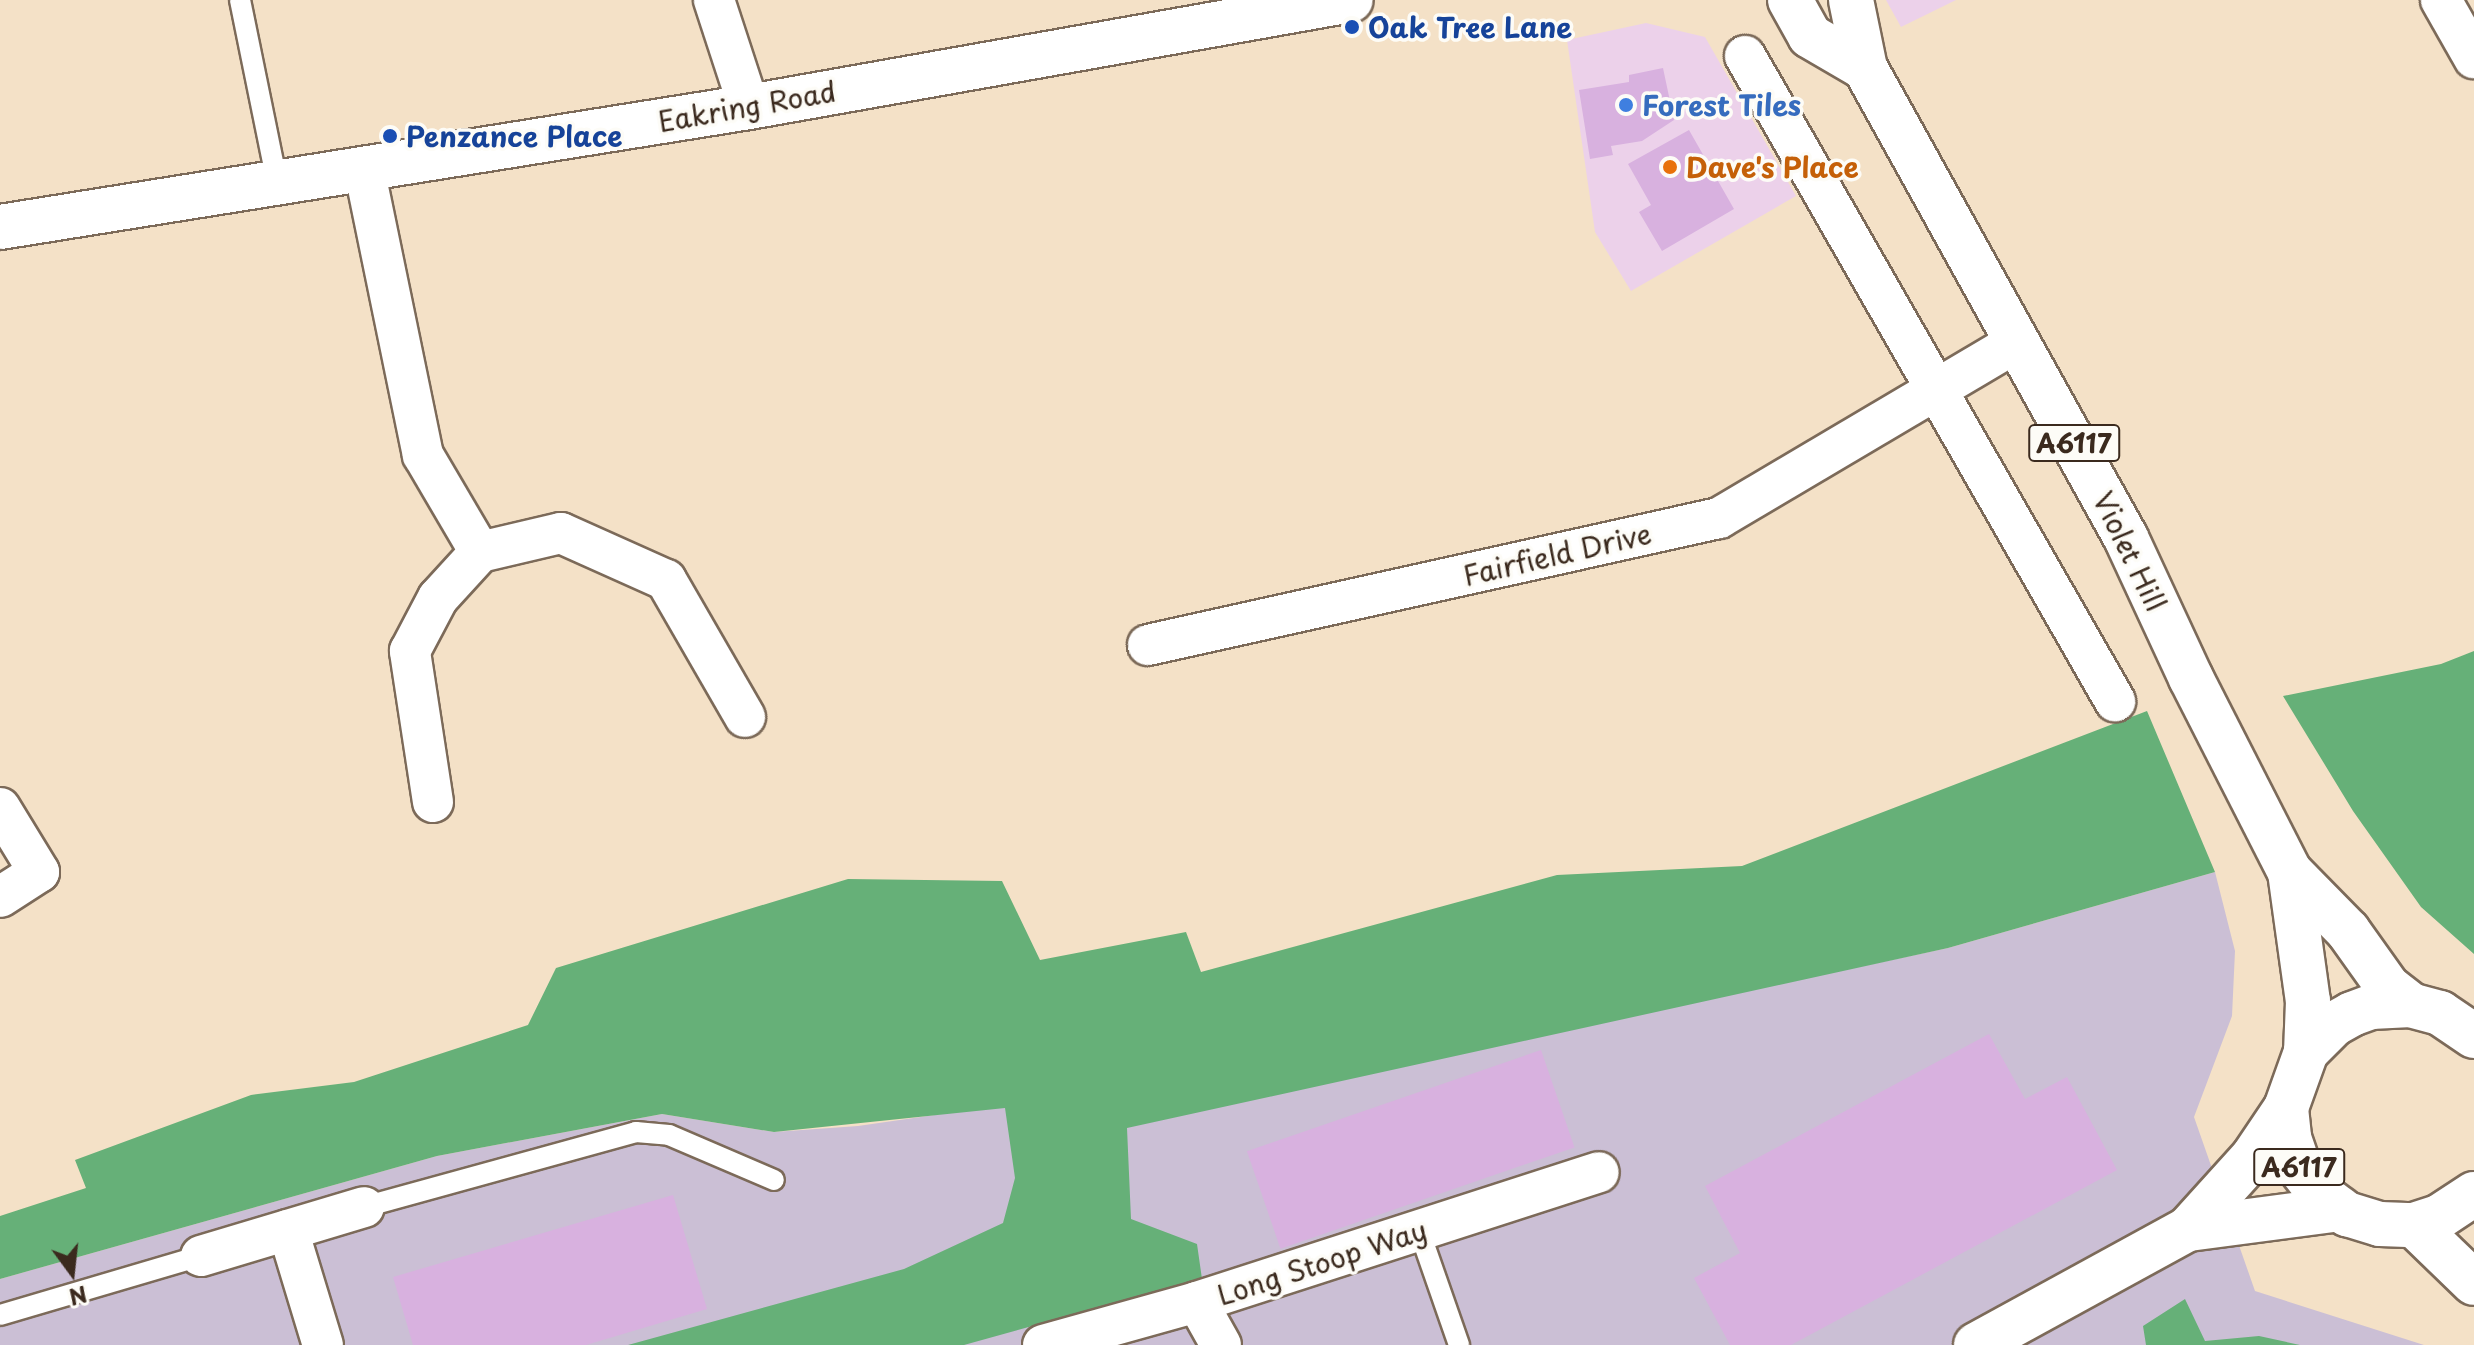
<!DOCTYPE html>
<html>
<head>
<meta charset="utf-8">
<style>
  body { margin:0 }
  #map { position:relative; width:2474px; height:1345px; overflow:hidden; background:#f4e1c7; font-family:"Playpen Sans",sans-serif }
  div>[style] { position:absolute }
  .built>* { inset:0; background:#ecd1ea }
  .industrial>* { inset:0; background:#cbbfd5 }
  .forest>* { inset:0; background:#66b078 }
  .building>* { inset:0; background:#d8b1df; transform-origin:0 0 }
  .roads { filter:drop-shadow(2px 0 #7c6a59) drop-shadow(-2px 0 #7c6a59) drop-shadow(0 2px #7c6a59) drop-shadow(0 -2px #7c6a59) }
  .lane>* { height:20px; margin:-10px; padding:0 10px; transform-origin:10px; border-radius:10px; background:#fff }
  .street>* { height:40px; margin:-20px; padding:0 20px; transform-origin:20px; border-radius:20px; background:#fff }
  .secondary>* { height:44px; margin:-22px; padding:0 22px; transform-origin:22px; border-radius:22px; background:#fff }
  .primary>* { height:44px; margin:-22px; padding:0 22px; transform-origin:22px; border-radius:22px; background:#fff }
  .dots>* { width:22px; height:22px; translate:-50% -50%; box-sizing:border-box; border:4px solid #fdfcf7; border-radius:50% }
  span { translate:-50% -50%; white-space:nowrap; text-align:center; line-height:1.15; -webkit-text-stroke:7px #fdfcf7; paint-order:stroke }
  .shield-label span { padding:2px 6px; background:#fdfcf7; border:2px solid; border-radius:6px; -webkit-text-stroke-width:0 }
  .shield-label { font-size:26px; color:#3b2a1e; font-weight:700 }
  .transit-label { font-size:28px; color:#164399; font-weight:700 }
  .left { translate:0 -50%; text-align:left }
  .shop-label { font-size:28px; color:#366cbe; font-weight:700 }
  .street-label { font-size:28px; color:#3b2a1e }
  .food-label { font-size:28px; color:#c56008; font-weight:700 }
  .north { position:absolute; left:32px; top:1233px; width:80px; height:80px; -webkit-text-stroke:6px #fdfcf7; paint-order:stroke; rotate:165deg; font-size:22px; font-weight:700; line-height:32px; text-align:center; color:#3b2a1e }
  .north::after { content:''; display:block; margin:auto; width:28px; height:36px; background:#3b2a1e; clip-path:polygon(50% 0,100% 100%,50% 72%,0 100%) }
</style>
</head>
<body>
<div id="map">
  <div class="built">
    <div style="clip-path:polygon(1886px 0,1956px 0,1901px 27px)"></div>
    <div style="clip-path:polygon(1646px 23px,1705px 37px,1796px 196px,1631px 291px,1595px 232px,1567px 40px)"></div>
  </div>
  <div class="industrial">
    <div style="clip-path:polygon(2215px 872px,2235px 951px,2232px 1016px,2194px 1117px,2255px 1291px,2424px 1345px,0 1345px,0 1279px,437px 1156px,662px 1114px,774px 1132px,858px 1126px,1640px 1013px,1948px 948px)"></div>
  </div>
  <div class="forest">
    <div style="clip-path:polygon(2474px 651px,2474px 954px,2421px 907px,2353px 811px,2283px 696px,2441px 664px)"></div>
    <div style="clip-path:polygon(2147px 711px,2215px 872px,1948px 948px,1127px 1128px,1131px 1219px,1197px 1244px,1202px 1279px,964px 1345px,628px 1345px,904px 1269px,1003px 1223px,1015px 1178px,1005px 1108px,774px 1132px,662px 1114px,437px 1156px,0 1279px,0 1216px,86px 1188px,75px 1160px,251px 1095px,354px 1082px,528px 1025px,556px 968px,848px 879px,1002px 881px,1040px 960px,1186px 932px,1201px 972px,1557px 875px,1742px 866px)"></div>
    <div style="clip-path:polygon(2185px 1299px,2205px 1341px,2259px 1336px,2300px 1345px,2146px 1345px,2143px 1326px)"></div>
  </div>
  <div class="building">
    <div style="clip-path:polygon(1663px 68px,1674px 120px,1642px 141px,1611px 146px,1613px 155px,1590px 159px,1579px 90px,1629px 82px,1629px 75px)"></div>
    <div style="clip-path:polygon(1689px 130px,1734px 209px,1662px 251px,1639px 212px,1651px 205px,1628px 164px)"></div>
    <div style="clip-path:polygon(1989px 1034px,2025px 1099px,2067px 1077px,2117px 1170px,1791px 1345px,1730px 1345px,1694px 1278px,1740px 1253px,1705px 1186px)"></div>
    <div style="left:1541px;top:1050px;width:103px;height:311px;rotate:71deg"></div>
    <div style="clip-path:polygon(673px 1195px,707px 1309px,586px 1345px,413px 1345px,393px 1277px)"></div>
  </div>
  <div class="roads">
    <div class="lane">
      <div style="left:240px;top:0;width:186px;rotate:78.5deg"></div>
      <div style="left:364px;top:1207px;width:282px;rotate:-15.4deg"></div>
      <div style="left:636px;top:1132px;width:33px;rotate:5deg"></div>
      <div style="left:669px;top:1135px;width:114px;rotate:23.2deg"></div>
      <div style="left:1419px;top:1230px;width:122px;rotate:70.8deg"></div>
      <div style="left:0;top:1315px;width:209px;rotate:-16.4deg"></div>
    </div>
    <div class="street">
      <div style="left:714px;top:0;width:113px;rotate:71.9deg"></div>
      <div style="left:2441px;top:0;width:67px;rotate:60.4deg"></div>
      <div style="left:1745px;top:56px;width:744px;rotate:60.16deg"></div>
      <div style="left:364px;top:168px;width:293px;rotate:78.4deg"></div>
      <div style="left:423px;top:455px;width:113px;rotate:59.6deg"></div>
      <div style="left:1148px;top:645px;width:585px;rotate:-12.54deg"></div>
      <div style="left:1719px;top:518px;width:347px;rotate:-30.6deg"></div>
      <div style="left:433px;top:802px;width:153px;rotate:-98.7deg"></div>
      <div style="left:410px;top:651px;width:60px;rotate:-62.2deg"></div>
      <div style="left:438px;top:598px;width:62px;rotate:-47.6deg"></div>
      <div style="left:480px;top:552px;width:83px;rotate:-13.2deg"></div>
      <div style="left:561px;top:533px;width:115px;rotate:24.1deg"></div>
      <div style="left:666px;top:580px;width:158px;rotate:60deg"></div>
      <div style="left:0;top:808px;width:75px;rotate:58.6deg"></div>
      <div style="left:39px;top:872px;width:46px;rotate:147.3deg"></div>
      <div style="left:288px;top:1230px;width:120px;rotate:73.1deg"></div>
      <div style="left:201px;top:1256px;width:170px;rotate:-16.7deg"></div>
      <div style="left:1197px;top:1302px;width:49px;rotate:60.8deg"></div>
      <div style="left:1043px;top:1345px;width:160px;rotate:-15.6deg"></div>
      <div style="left:1197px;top:1302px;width:422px;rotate:-17.9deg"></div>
    </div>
    <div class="secondary">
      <div style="left:0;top:227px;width:759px;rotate:-9.1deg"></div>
      <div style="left:749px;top:107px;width:611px;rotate:-10.08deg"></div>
      <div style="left:2188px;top:1229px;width:153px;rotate:-7.5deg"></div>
      <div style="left:1976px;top:1345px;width:242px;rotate:-28.7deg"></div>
      <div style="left:2188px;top:1229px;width:97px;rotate:-47.9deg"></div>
      <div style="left:2253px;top:1157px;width:59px;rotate:-56deg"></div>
    </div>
    <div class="primary">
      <div style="left:1790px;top:0;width:41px;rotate:60.9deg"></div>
      <div style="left:1810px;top:36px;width:64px;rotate:30.2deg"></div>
      <div style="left:1851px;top:0;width:69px;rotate:78.4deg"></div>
      <div style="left:1865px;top:68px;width:538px;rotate:60.96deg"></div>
      <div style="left:2126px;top:538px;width:154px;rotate:65.1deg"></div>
      <div style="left:2191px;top:678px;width:218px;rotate:63deg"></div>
      <div style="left:2290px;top:872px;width:83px;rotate:45.5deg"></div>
      <div style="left:2348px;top:931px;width:69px;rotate:54.5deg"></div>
      <div style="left:2388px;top:987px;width:29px;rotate:38deg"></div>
      <div style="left:2290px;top:872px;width:130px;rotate:82.1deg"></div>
      <div style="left:2308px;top:1001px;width:51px;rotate:92.2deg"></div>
      <div style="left:2474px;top:1036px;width:41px;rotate:-145.9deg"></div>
      <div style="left:2440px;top:1013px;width:30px;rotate:-165deg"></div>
      <div style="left:2411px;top:1005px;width:40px;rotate:177.1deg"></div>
      <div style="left:2371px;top:1007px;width:20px;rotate:160deg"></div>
      <div style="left:2352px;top:1014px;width:21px;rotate:151deg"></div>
      <div style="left:2334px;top:1024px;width:40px;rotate:135deg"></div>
      <div style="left:2306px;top:1052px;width:59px;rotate:109.7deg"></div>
      <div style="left:2286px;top:1108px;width:30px;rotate:84deg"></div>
      <div style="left:2289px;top:1138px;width:31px;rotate:71deg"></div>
      <div style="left:2299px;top:1167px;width:34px;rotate:52deg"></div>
      <div style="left:2320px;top:1194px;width:34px;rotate:37deg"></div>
      <div style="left:2347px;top:1214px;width:34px;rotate:17deg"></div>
      <div style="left:2380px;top:1224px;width:34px;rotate:2deg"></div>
      <div style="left:2414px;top:1225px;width:26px;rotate:-18deg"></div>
      <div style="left:2439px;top:1217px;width:42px;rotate:-33.3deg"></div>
      <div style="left:2414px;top:1225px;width:83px;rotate:44deg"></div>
    </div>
  </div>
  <div class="dots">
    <div style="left:1352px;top:27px;background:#1a4fb4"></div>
    <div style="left:1626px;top:105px;background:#3f7fe0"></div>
    <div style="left:390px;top:136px;background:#1a4fb4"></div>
    <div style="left:1670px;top:167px;background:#e8710a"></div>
  </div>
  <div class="shield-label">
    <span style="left:2074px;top:443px">A6117</span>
    <span style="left:2299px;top:1167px">A6117</span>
  </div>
  <div class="transit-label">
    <span class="left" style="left:1368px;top:27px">Oak Tree Lane</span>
    <span class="left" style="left:406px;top:136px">Penzance Place</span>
  </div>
  <div class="shop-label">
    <span class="left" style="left:1642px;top:105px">Forest Tiles</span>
  </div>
  <div class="street-label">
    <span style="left:747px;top:106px;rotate:-10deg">Eakring Road</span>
    <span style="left:2130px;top:551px;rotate:64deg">Violet Hill</span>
    <span style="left:1557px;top:554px;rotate:-13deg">Fairfield Drive</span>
    <span style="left:1322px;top:1262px;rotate:-18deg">Long Stoop Way</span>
  </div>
  <div class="food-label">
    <span class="left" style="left:1686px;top:167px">Dave's Place</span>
  </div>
  <div class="north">N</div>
</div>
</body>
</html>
